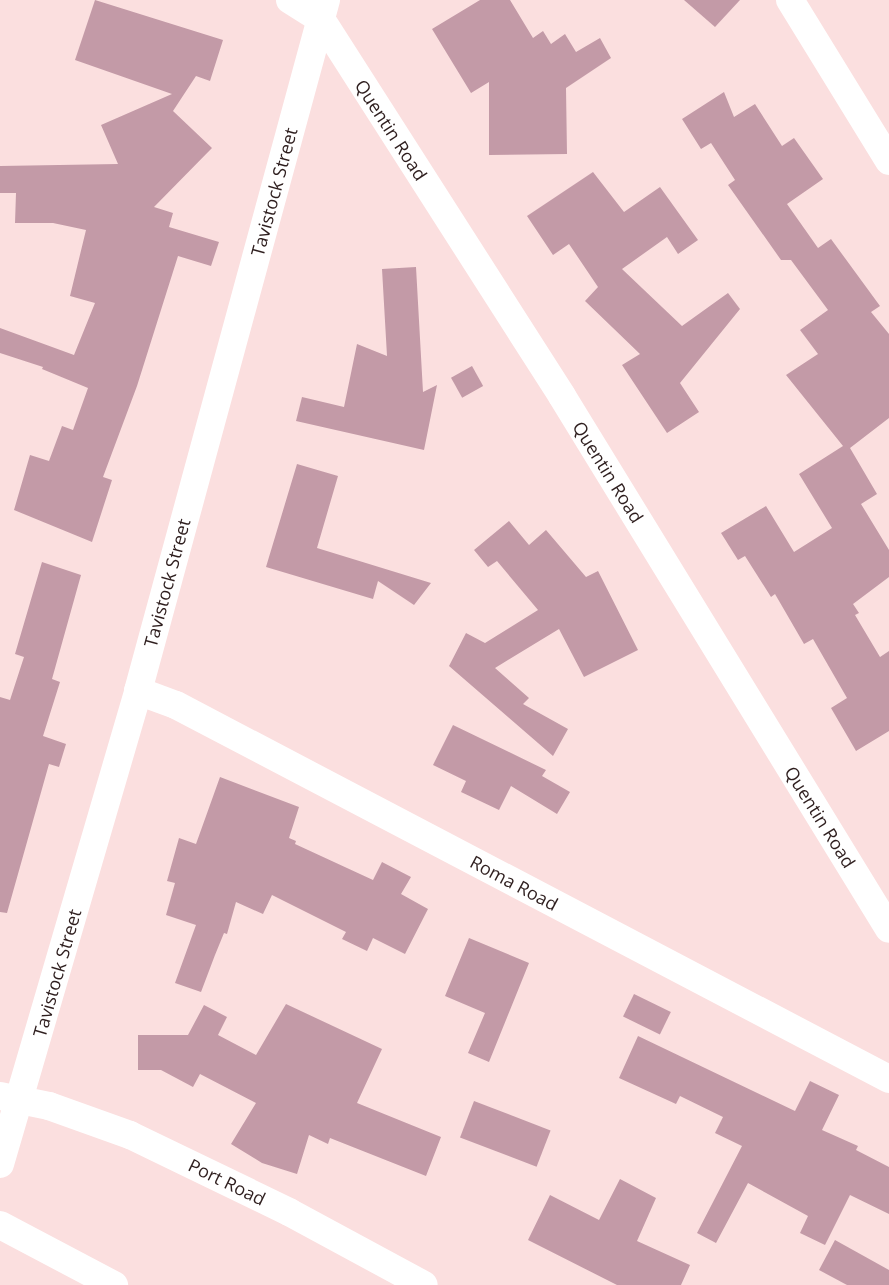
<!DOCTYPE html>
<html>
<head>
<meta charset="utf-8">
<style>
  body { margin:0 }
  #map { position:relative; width:889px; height:1285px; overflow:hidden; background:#fbdfdf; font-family:"Open Sans",sans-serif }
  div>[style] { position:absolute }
  .building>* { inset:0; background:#c39aa7; transform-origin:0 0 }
  .minor>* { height:28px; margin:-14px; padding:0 14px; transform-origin:14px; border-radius:14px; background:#fff }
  span { translate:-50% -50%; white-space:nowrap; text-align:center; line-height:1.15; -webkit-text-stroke:4px #fff; paint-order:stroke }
  .street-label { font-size:18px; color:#2e1e1e }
</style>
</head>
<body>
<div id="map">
  <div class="building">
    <div style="clip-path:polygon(95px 0,223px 40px,210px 81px,196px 76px,173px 111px,212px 148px,154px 207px,173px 213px,169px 227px,219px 242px,211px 266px,178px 256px,137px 386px,103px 477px,112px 480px,92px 542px,14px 510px,30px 455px,49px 461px,62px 426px,73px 430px,88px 388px,42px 369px,43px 367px,0 353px,0 328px,74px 355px,95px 303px,70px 296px,86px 230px,53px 223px,15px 223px,16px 193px,0 193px,0 166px,118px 164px,101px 125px,172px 94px,75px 60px)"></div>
    <div style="clip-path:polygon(480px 0,510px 0,533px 38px,543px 31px,551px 44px,565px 34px,576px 52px,600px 38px,611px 58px,566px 88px,567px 154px,489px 155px,489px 82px,471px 93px,432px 29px)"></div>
    <div style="clip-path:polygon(684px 0,740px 0,715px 27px)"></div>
    <div style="clip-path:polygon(724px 92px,734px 117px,755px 104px,782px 146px,794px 138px,823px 179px,787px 204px,818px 248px,831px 239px,880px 306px,871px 312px,889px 334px,889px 418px,850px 448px,877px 494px,861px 504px,889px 550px,889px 577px,853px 604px,859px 613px,855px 615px,880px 657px,889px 651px,889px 731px,856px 751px,831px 708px,847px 698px,813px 639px,804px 644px,775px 594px,771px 597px,745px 556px,738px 560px,721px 533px,766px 506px,794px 552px,832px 528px,799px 474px,843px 446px,786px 375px,818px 354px,800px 330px,828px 310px,791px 260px,781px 260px,728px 185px,735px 180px,711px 143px,701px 149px,682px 119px)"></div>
    <div style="clip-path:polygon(593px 172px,624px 212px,660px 187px,698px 240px,678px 254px,667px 237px,622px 269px,682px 326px,728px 293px,740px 309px,680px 383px,699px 412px,667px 433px,622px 365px,640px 354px,585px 301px,598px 287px,569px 244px,553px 255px,527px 216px)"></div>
    <div style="clip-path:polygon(416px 267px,423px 392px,437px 385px,424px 450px,296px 421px,302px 397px,344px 407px,357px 344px,387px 356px,382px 269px)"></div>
    <div style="left:472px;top:366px;width:23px;height:24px;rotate:61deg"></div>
    <div style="clip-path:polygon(297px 464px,338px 476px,317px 548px,431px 583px,414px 605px,378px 581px,373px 599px,266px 567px)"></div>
    <div style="clip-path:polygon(509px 521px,529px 545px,546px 530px,586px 577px,598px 571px,638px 650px,584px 677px,559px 629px,495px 668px,529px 698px,523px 704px,568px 729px,553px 756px,449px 666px,466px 633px,485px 643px,538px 610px,497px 561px,488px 567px,474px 550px)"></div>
    <div style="clip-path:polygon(42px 562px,81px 575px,52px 679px,60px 682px,43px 736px,66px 744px,59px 767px,49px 764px,7px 913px,0 912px,0 697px,10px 700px,24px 657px,15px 654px)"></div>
    <div style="clip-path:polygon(453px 725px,546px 770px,542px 776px,570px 792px,557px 814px,511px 786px,499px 810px,461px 792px,466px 781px,433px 765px)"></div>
    <div style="clip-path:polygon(220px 777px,299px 807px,289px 838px,296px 841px,295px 844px,373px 880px,382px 862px,411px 877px,401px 894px,428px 909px,405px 954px,373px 938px,367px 951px,342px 939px,346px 932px,272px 895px,263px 914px,236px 902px,227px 934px,224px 933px,215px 955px,201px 992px,175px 983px,196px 925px,166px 915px,175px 883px,167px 881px,179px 838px,196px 844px)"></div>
    <div style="clip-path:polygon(469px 938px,529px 963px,489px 1062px,468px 1053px,485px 1013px,445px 996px)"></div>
    <div style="left:634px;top:994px;width:41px;height:25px;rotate:26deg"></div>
    <div style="clip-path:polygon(286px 1004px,382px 1049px,357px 1103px,441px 1137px,426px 1176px,330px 1138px,328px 1144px,309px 1135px,297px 1174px,262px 1163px,231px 1144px,256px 1103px,200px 1074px,193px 1087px,161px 1070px,138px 1070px,138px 1035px,188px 1035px,204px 1005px,227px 1017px,218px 1035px,256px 1055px)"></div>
    <div style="clip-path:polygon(638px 1036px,795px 1111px,810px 1081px,839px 1095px,822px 1130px,858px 1146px,856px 1150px,889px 1167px,889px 1214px,850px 1195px,825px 1245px,800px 1233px,808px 1216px,748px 1183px,716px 1243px,697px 1233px,742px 1146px,715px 1133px,723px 1117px,680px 1096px,676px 1104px,619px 1078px)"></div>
    <div style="left:474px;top:1101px;width:82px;height:39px;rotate:21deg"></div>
    <div style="clip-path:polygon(620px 1179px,656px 1198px,637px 1241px,690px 1265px,681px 1285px,617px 1285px,528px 1240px,550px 1195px,599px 1220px)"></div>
    <div style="clip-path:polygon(835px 1240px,889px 1270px,889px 1285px,847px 1285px,819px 1270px)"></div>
  </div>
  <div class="minor">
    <div style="left:290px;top:0;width:36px;rotate:32deg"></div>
    <div style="left:321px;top:19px;width:447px;rotate:57.4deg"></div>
    <div style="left:562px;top:396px;width:625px;rotate:58.47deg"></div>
    <div style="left:790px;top:0;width:189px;rotate:58.4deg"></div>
    <div style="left:138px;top:691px;width:40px;rotate:20.2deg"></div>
    <div style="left:176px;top:705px;width:805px;rotate:27.68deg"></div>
    <div style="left:0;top:1096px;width:50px;rotate:11.5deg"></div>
    <div style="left:49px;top:1106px;width:86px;rotate:19.7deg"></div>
    <div style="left:130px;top:1135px;width:177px;rotate:25.8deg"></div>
    <div style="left:289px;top:1212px;width:153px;rotate:28.4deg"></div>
    <div style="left:0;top:1164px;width:493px;rotate:-73.7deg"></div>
    <div style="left:138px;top:691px;width:716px;rotate:-74.78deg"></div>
    <div style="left:0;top:1225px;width:129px;rotate:27.8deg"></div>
  </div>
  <div class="street-label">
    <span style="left:391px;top:130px;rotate:57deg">Quentin Road</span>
    <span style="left:274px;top:192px;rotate:-75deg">Tavistock Street</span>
    <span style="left:608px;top:472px;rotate:58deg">Quentin Road</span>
    <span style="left:167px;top:583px;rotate:-75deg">Tavistock Street</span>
    <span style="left:820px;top:817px;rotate:58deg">Quentin Road</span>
    <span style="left:514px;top:883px;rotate:28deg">Roma Road</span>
    <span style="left:57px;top:973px;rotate:-74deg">Tavistock Street</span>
    <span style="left:227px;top:1182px;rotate:26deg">Port Road</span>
  </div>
</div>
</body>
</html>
